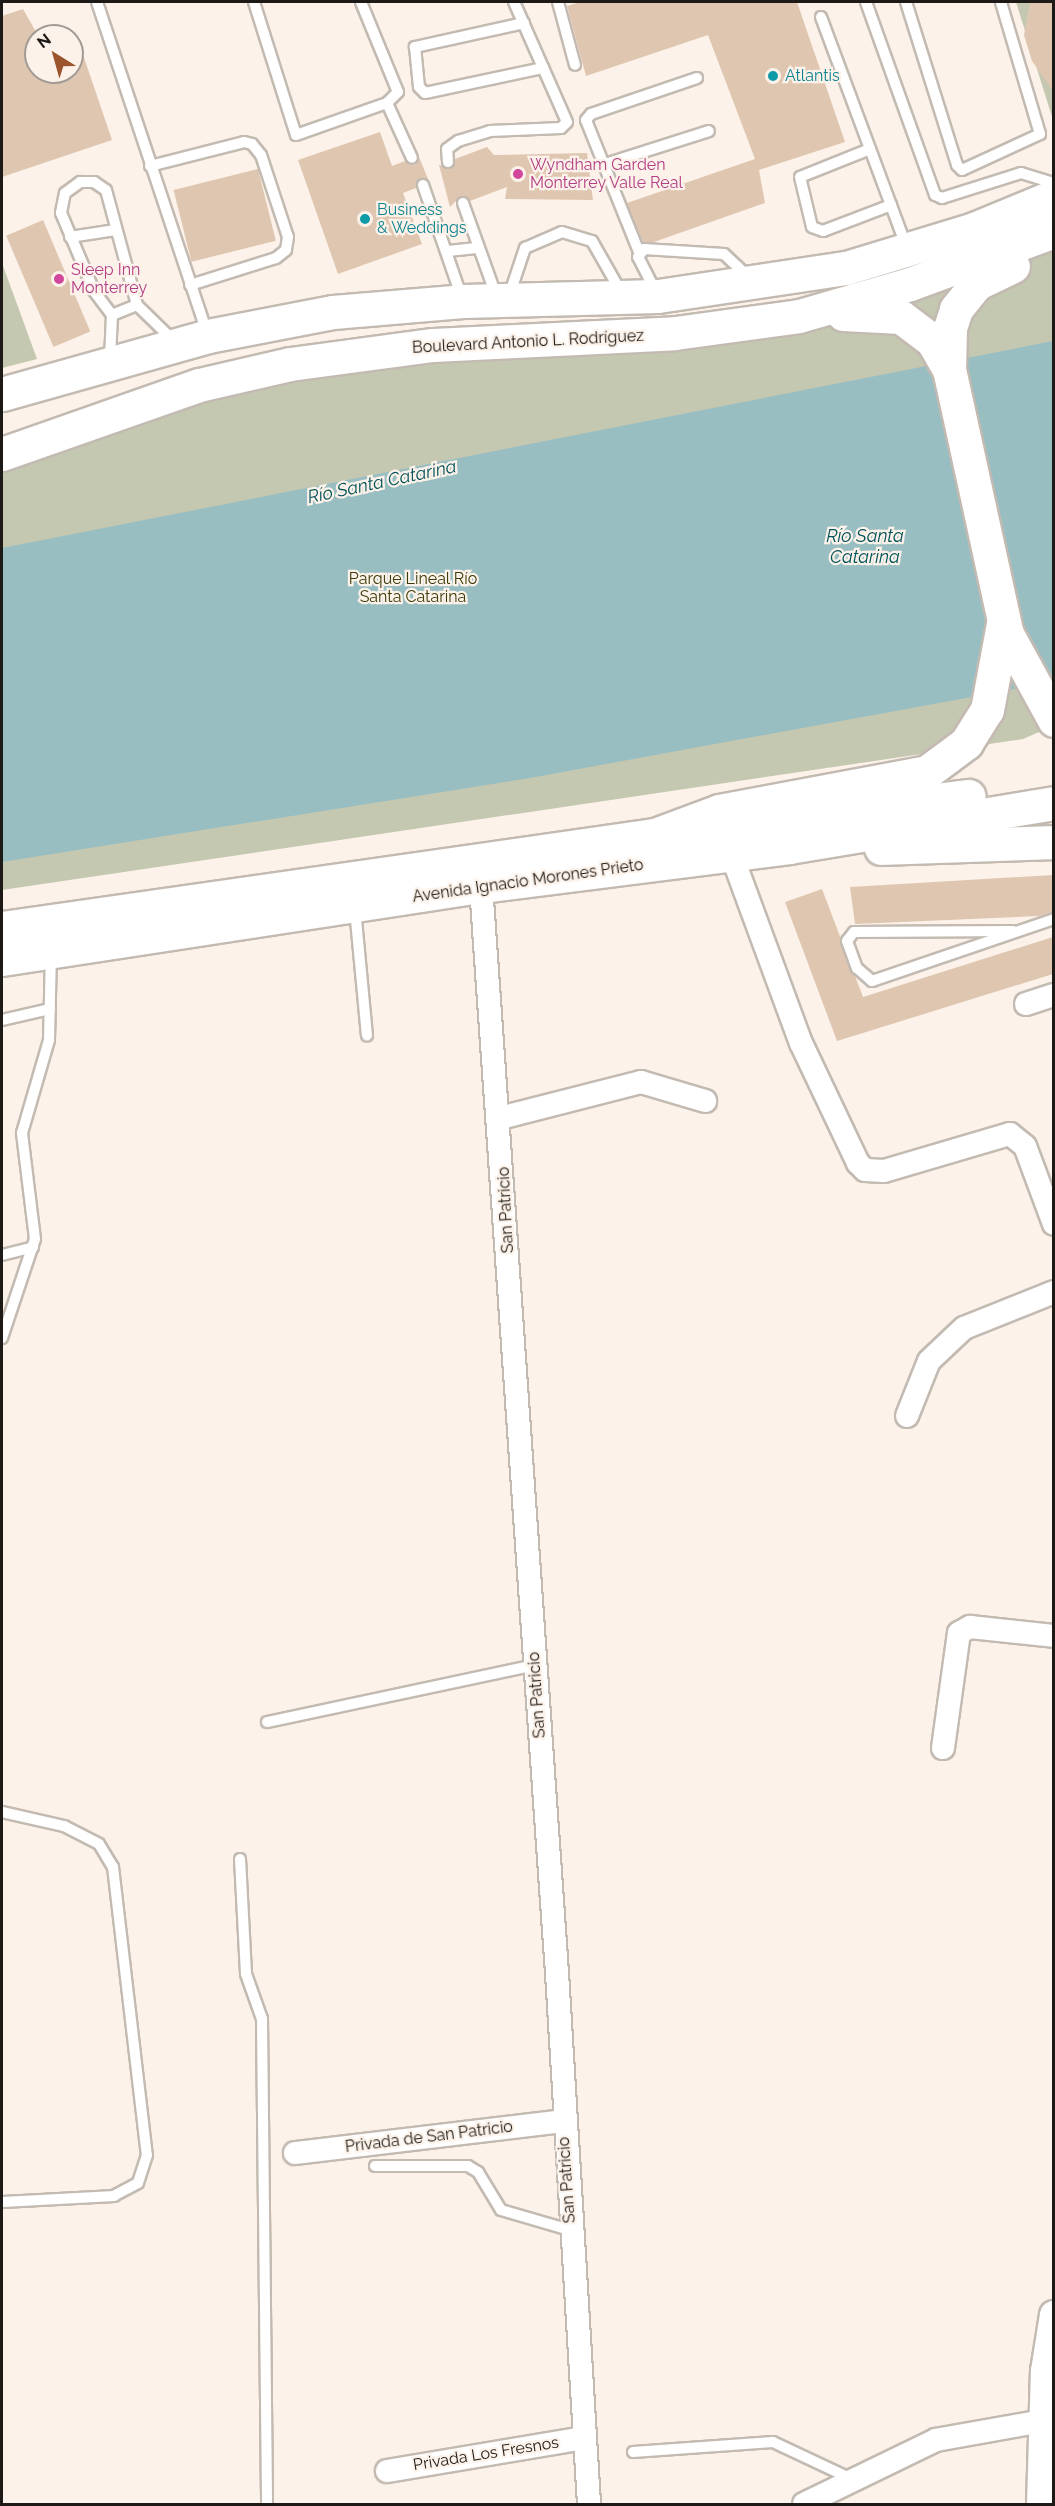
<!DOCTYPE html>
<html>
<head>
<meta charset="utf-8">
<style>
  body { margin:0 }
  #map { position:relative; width:1055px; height:2506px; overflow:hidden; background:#fcf2e9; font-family:Raleway,sans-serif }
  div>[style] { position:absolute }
  .green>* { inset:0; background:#c5c8b0 }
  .water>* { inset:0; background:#99bec2 }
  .building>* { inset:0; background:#dfc6b1; transform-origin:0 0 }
  .roads { filter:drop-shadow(2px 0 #c3bab2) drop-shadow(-2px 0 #c3bab2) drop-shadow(0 2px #c3bab2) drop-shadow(0 -2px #c3bab2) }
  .service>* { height:10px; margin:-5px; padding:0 5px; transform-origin:5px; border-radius:5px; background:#fff }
  .minor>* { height:22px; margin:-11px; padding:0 11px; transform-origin:11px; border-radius:11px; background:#fff }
  .tertiary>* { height:28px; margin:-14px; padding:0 14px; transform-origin:14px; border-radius:14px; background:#fff }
  .primary>* { height:33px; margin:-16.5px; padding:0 16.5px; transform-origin:16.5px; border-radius:16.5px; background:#fff }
  .trunk>* { height:33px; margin:-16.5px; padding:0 16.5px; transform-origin:16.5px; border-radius:16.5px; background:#fff }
  .dots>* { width:16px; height:16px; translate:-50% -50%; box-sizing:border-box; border:3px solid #fcf2e9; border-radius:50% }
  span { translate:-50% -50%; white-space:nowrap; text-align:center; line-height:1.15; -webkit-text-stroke:4.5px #fcf2e9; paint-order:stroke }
  .culture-label { font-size:16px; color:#0d838f }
  .left { translate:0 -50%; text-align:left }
  .hotel-label { font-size:16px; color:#b23c85 }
  .street-label { font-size:16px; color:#1c1916 }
  .park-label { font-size:16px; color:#393c09 }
  .water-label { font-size:18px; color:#00535b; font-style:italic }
  .frame { position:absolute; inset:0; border:3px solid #1c1916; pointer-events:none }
  .north { position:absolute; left:24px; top:24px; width:60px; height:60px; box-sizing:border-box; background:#fcf2e9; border:2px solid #a29b95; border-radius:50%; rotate:323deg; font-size:16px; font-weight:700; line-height:24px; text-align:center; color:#1c1916 }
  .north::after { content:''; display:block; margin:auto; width:21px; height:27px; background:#9b542c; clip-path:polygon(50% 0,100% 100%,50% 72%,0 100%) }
</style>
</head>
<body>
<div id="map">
  <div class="green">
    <div style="clip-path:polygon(1016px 2px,1053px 2px,1053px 120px)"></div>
    <div style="clip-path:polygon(1053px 242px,1053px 726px,1023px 739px,2px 890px,2px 456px,271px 369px,690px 341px)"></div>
    <div style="clip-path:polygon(2px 263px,37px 359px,2px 368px)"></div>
  </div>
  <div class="water">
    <div style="clip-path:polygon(1053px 341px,1053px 682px,530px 778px,2px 862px,2px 548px)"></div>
  </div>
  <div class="building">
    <div style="clip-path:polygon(580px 2px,797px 2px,845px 142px,759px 170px,765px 203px,654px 242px,643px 242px,627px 203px,755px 159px,708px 35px,586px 76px,567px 6px)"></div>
    <div style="clip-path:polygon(1030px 2px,1053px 2px,1053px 91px,1032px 61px,1024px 35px)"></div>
    <div style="clip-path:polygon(23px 9px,36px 32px,36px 72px,72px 72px,75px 31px,112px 140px,2px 177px,2px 16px)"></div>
    <div style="clip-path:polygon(380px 132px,392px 166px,405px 161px,415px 165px,419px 157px,428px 179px,420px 178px,416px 188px,403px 193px,422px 244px,338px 274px,298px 160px)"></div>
    <div style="clip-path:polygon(487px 147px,494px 155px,587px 153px,593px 200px,505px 199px,507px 187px,470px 201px,461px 196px,450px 207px,439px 165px,452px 168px,455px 159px)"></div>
    <div style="left:258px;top:169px;width:74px;height:87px;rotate:76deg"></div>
    <div style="left:43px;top:220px;width:121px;height:40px;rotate:67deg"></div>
    <div style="clip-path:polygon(1053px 875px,1053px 912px,1040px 916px,855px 924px,850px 887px)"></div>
    <div style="clip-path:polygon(822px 889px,863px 997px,1053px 937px,1053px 974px,837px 1041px,785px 902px)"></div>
  </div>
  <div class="roads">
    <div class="service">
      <div style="left:97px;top:2px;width:349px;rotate:71.6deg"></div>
      <div style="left:254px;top:2px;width:139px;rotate:72.5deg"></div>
      <div style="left:296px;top:135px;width:96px;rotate:-19.4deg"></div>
      <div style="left:361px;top:2px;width:97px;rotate:67.7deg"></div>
      <div style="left:398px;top:92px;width:16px;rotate:135deg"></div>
      <div style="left:387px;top:103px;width:60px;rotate:65.6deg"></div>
      <div style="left:558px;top:2px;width:65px;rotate:74.9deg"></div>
      <div style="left:866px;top:2px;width:205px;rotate:70.3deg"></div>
      <div style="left:935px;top:195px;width:8px;rotate:23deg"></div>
      <div style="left:942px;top:198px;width:83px;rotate:-17.6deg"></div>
      <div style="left:1021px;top:173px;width:34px;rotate:17deg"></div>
      <div style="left:906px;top:2px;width:171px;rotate:72.6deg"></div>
      <div style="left:957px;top:165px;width:7px;rotate:45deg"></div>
      <div style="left:962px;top:170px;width:86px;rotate:-24.8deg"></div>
      <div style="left:1040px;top:134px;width:138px;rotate:-106.5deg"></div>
      <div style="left:821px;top:17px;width:243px;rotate:69.6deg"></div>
      <div style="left:524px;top:23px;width:112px;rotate:167.6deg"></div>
      <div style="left:415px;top:47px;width:40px;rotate:84.3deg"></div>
      <div style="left:419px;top:87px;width:8px;rotate:45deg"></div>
      <div style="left:425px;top:93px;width:121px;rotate:-12deg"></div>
      <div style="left:870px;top:149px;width:75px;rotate:158.2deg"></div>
      <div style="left:800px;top:177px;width:51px;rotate:76.5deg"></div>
      <div style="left:812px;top:227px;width:12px;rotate:20deg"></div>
      <div style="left:823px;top:231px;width:73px;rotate:-20.9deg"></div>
      <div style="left:448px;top:162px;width:13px;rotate:-94deg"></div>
      <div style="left:447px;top:149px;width:14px;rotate:-36deg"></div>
      <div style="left:458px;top:141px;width:34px;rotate:-17deg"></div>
      <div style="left:490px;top:131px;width:71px;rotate:-2.4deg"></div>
      <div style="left:561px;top:128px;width:8px;rotate:-45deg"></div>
      <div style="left:567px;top:122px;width:131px;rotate:-113.8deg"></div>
      <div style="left:602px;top:165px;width:112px;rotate:-17.6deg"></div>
      <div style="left:150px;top:166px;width:97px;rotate:-14.3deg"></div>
      <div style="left:244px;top:142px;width:8px;rotate:14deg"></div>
      <div style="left:252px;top:144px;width:14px;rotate:51deg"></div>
      <div style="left:261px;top:155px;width:86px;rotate:71.8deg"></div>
      <div style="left:288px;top:237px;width:13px;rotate:99deg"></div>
      <div style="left:286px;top:250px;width:13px;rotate:141deg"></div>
      <div style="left:276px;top:258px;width:90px;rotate:162.6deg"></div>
      <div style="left:423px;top:185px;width:120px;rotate:71deg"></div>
      <div style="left:463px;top:203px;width:98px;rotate:70.3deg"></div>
      <div style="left:70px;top:237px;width:46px;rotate:-8.8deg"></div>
      <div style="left:448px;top:251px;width:31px;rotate:-6deg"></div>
      <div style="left:639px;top:252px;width:142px;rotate:-111.9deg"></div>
      <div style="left:586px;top:120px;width:8px;rotate:-50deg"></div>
      <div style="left:591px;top:114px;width:112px;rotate:-18.8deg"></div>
      <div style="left:656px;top:292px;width:39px;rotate:-117deg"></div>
      <div style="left:638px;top:257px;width:10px;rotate:-53deg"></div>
      <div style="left:644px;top:249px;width:80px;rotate:3.6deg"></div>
      <div style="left:724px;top:254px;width:34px;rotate:43deg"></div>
      <div style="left:509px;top:296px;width:51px;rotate:-71.6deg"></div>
      <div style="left:525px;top:248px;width:40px;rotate:-23.4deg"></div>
      <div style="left:562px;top:232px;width:31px;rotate:17deg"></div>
      <div style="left:592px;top:241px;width:59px;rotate:60.4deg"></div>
      <div style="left:112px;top:315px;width:27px;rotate:-22deg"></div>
      <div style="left:110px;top:359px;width:44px;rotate:-87.4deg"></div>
      <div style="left:112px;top:315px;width:30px;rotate:-127deg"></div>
      <div style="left:94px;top:291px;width:85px;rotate:-112.9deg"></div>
      <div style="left:61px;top:213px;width:20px;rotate:-79deg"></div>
      <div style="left:65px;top:193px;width:19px;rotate:-36deg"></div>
      <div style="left:80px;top:182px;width:14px"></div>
      <div style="left:94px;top:182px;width:14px;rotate:34deg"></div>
      <div style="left:106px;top:190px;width:119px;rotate:74.9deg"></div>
      <div style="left:137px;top:305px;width:52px;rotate:44.2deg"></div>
      <div style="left:355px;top:909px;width:127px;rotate:84.6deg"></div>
      <div style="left:1013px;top:931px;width:159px;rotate:179.6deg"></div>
      <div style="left:854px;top:932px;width:11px;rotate:128deg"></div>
      <div style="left:847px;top:941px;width:29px;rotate:70deg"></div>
      <div style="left:857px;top:968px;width:20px;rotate:41deg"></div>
      <div style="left:872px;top:981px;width:192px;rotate:-18.8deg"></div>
      <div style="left:2px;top:1020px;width:49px;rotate:-12.9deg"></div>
      <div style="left:2px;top:1255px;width:32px;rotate:-14deg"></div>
      <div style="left:2px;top:1338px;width:104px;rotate:-71.6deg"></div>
      <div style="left:35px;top:1239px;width:107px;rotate:-97deg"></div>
      <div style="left:22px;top:1133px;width:97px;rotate:-73.8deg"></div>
      <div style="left:49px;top:1040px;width:85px;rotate:-88.7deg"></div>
      <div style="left:267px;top:1722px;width:274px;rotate:-12deg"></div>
      <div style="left:2px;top:1812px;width:64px;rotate:12.7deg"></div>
      <div style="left:64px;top:1826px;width:39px;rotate:27deg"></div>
      <div style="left:99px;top:1844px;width:27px;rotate:59deg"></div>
      <div style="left:113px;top:1867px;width:290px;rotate:83.3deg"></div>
      <div style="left:147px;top:2155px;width:29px;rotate:108deg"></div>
      <div style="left:138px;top:2183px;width:27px;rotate:152deg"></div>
      <div style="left:114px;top:2196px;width:112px;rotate:176.9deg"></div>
      <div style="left:240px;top:1859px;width:115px;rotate:87deg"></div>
      <div style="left:246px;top:1974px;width:48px;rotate:70.4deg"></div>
      <div style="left:262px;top:2019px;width:485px;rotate:89.4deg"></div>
      <div style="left:375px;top:2166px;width:93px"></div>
      <div style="left:468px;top:2166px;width:12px;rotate:31deg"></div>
      <div style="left:478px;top:2172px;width:44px;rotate:58.8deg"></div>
      <div style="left:501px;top:2210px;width:72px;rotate:16.2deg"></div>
      <div style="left:633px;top:2452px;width:140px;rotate:-4.1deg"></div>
      <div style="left:773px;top:2442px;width:87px;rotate:25.1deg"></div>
    </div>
    <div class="minor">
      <div style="left:731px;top:853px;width:202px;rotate:69.8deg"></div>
      <div style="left:801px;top:1043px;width:133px;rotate:64.6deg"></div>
      <div style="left:858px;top:1163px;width:10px;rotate:45deg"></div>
      <div style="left:865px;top:1170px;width:19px;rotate:3deg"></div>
      <div style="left:884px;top:1171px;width:131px;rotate:-16.4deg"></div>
      <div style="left:1010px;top:1134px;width:19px;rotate:39deg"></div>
      <div style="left:1025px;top:1146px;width:83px;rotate:69.6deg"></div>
      <div style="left:481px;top:886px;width:1090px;rotate:86deg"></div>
      <div style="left:557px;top:1973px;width:532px;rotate:86.55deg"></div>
      <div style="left:1026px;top:1004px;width:29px;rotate:-18deg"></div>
      <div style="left:500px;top:1118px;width:146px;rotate:-14.3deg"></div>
      <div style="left:641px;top:1082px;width:67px;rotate:16.5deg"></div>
      <div style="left:907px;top:1416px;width:59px;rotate:-68.2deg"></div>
      <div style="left:929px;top:1361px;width:48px;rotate:-43.3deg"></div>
      <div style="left:964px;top:1328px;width:97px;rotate:-21.8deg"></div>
      <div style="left:943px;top:1748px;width:116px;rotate:-82.1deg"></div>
      <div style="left:959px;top:1633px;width:13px;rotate:-29deg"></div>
      <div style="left:970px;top:1627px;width:84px;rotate:6.1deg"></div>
      <div style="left:295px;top:2153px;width:269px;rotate:-6.8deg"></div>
      <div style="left:387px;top:2471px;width:200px;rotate:-9.5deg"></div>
      <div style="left:804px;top:2504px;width:147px;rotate:-25.9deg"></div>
      <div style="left:936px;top:2440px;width:120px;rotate:-10.1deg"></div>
    </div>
    <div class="tertiary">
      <div style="left:1041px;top:2504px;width:133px;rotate:-88.3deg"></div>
      <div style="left:1045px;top:2371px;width:57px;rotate:-80.9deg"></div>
    </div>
    <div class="primary">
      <div style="left:881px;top:848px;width:173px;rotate:-2deg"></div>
      <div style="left:2px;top:928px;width:660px;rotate:-8.11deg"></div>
      <div style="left:655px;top:835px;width:316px;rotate:-7.1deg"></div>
      <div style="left:2px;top:959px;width:485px;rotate:-8.7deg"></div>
      <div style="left:481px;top:886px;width:310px;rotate:-7.2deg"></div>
      <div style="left:789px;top:847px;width:269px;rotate:-9.4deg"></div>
    </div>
    <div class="trunk">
      <div style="left:843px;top:314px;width:58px;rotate:3deg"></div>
      <div style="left:901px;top:317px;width:39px;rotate:37deg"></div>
      <div style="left:932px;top:340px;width:34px;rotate:60deg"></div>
      <div style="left:949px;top:369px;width:271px;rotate:77.7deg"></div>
      <div style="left:1007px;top:634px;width:98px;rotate:61.3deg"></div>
      <div style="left:949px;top:369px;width:41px;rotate:-88.6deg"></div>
      <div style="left:950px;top:328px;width:20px;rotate:-72deg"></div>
      <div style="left:956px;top:309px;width:32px;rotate:-51deg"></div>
      <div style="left:976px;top:284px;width:41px;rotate:-25.9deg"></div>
      <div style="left:2px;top:394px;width:214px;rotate:-15.7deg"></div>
      <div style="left:208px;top:336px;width:127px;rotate:-10.9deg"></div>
      <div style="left:333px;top:312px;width:130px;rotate:-4.8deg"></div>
      <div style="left:463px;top:301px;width:195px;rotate:-1.5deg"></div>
      <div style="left:658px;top:296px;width:190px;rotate:-8.5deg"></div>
      <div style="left:846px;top:268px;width:134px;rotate:-16.9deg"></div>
      <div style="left:974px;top:229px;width:87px;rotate:-22.4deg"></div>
      <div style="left:2px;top:454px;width:209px;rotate:-19.3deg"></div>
      <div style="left:199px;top:385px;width:93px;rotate:-13deg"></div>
      <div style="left:290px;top:364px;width:144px;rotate:-7.6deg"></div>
      <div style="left:433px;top:345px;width:242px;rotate:-2.8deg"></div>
      <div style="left:675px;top:333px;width:125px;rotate:-7.8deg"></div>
      <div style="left:799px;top:316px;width:116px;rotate:-16.1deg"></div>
      <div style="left:910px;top:284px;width:153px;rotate:-20.2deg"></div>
      <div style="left:655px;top:835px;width:68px;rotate:-20.6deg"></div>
      <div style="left:719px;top:811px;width:212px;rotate:-10.6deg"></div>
      <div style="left:927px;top:772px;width:49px;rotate:-36.6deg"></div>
      <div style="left:966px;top:743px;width:39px;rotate:-58deg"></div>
      <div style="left:987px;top:710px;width:87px;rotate:-79.5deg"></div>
    </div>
  </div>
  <div class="dots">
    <div style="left:773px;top:76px;background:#0f9aa8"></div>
    <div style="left:518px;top:174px;background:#d1479c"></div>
    <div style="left:365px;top:219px;background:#0f9aa8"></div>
    <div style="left:59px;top:279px;background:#d1479c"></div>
  </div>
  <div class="culture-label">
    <span class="left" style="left:785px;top:76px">Atlantis</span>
    <span class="left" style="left:377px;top:219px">Business<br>&amp; Weddings</span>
  </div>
  <div class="hotel-label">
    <span class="left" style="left:530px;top:174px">Wyndham Garden<br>Monterrey Valle Real</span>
    <span class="left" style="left:71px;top:279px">Sleep Inn<br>Monterrey</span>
  </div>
  <div class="street-label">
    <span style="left:528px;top:342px;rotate:-3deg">Boulevard Antonio L. Rodríguez</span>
    <span style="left:528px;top:881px;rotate:-8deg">Avenida Ignacio Morones Prieto</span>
    <span style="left:506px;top:1210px;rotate:-93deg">San Patricio</span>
    <span style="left:537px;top:1695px;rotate:-94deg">San Patricio</span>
    <span style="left:429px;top:2137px;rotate:-7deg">Privada de San Patricio</span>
    <span style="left:567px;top:2180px;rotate:-94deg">San Patricio</span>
    <span style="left:486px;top:2454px;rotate:-9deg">Privada Los Fresnos</span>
  </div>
  <div class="park-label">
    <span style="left:413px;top:588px">Parque Lineal Río<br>Santa Catarina</span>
  </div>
  <div class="water-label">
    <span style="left:382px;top:482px;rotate:-12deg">Río Santa Catarina</span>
    <span style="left:865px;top:547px">Río Santa<br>Catarina</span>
  </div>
  <div class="frame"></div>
  <div class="north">N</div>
</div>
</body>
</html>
